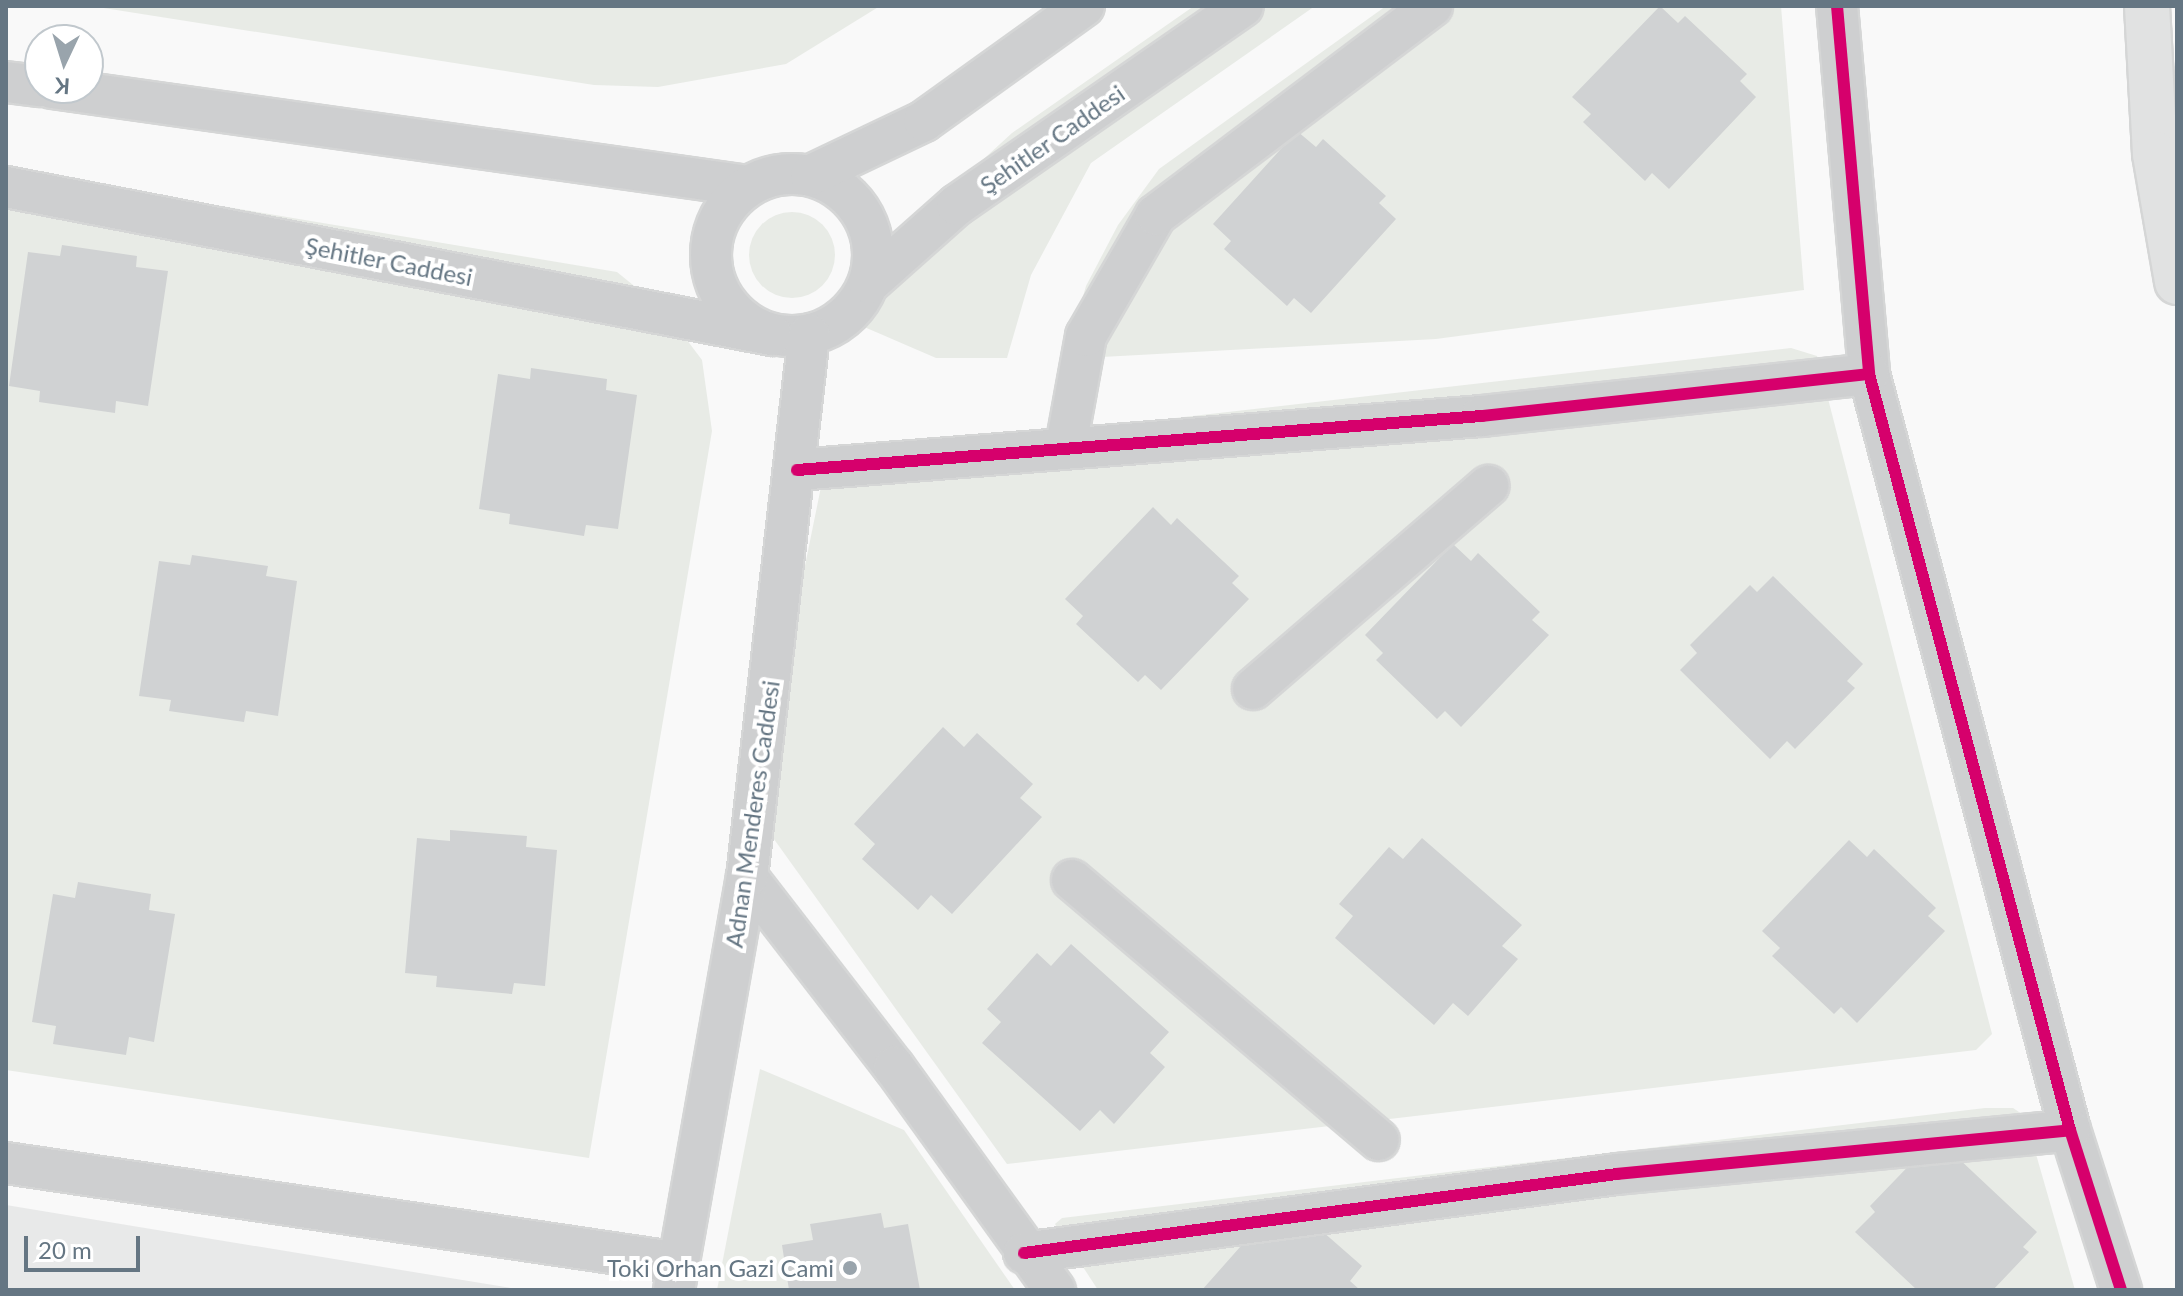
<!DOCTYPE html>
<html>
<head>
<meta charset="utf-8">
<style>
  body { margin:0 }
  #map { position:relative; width:2183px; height:1296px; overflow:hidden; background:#f9f9f9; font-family:Lato,sans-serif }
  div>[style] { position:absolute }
  .built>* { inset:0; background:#e8e9e9 }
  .green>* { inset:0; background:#e8ebe6 }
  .round { border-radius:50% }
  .building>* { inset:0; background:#d0d2d3 }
  .roads { filter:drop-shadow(2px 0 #d5d6d6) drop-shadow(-2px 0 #d5d6d6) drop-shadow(0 2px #d5d6d6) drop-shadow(0 -2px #d5d6d6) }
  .minor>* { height:40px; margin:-20px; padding:0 20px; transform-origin:20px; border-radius:20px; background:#cecfd0 }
  .minor>.ring { margin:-20px; padding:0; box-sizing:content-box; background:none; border:40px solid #cecfd0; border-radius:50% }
  .highway>* { height:44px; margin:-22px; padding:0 22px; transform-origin:22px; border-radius:22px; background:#e1e2e2 }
  .cycleway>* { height:12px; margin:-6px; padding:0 6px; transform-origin:6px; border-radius:6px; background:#d6006c }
  .dots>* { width:22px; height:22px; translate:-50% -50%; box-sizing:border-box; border:4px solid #fff; border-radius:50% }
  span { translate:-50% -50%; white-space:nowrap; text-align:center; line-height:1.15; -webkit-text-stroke:8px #fff; paint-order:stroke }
  .street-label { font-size:24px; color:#657683 }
  .poi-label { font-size:24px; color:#657683 }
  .right { translate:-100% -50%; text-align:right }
  .frame { position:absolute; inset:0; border:8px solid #657683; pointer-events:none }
  .north { position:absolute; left:24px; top:24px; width:80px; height:80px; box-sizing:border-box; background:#fff; border:2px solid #c1c8cd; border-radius:50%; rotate:184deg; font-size:22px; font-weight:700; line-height:32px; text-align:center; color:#657683 }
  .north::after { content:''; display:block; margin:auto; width:28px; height:36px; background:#99a4ac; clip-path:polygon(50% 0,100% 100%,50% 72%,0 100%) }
  .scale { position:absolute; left:24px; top:1236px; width:116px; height:36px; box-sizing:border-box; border:4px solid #657683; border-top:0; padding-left:10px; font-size:24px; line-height:28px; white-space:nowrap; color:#657683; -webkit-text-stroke:6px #fff; paint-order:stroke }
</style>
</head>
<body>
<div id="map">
  <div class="built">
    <div style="clip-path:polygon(6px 1205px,139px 1227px,523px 1290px,6px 1290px)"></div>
  </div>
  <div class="green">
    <div style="clip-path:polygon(91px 6px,880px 6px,786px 64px,658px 87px,594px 85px)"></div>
    <div style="clip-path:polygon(1194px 6px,1315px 6px,1091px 163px,1031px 275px,1007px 358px,936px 358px,855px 323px,951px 189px,1012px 133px)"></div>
    <div style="clip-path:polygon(1386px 6px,1781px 6px,1804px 290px,1436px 339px,1065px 359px,1086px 286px,1118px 225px,1159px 169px)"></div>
    <div style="clip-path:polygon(6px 170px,617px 272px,665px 311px,702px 360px,712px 431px,589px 1158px,6px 1070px)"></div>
    <div class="round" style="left:749px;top:212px;width:86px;height:86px"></div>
    <div style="clip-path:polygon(1791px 348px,1817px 356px,1992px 1034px,1976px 1050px,1007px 1164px,771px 835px,758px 797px,824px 472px,840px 456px)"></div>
    <div style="clip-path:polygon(760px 1069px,904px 1130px,1015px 1290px,717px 1290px)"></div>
    <div style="clip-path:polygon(1985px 1108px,2013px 1108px,2025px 1116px,2075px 1290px,1098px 1290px,1055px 1224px,1062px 1218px)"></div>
  </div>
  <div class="building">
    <div style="clip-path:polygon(1660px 6px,1678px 23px,1685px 16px,1747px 74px,1740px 81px,1756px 97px,1669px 189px,1652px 173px,1645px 181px,1583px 122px,1591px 114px,1572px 97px)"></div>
    <div style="clip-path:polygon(1297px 131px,1316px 147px,1323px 139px,1386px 196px,1379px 203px,1396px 219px,1311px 313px,1294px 298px,1287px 306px,1224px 249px,1231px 241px,1213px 224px)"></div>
    <div style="clip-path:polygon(62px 245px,137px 256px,136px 267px,168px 271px,148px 406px,116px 401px,115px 413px,39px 402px,40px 391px,9px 386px,28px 252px,60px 256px)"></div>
    <div style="clip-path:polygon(531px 368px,607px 379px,606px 390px,637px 395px,618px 529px,586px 525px,584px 536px,509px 524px,510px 514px,479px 509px,498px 374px,530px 379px)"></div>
    <div style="clip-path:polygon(1153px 507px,1171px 525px,1177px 518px,1239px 576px,1232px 583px,1249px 599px,1161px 690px,1145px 675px,1138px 682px,1076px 624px,1083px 616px,1065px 599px)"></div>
    <div style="clip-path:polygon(1453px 544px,1471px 561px,1478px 553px,1540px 612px,1532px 620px,1549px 635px,1461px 727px,1445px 711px,1437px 719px,1376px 660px,1383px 653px,1365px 635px)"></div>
    <div style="clip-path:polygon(192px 555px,268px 566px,266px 576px,297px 581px,278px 716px,246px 711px,244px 722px,169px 711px,171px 700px,139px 696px,159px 561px,190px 565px)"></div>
    <div style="clip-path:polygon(1773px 576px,1863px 664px,1847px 681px,1855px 688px,1795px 749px,1787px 741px,1770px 759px,1680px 670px,1697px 653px,1690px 645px,1750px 585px,1757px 592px)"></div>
    <div style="clip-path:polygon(943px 727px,964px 747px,977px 733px,1033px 784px,1020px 798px,1042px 817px,952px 914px,931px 895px,918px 910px,862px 859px,875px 844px,854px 824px)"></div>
    <div style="clip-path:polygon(450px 830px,527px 836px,526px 847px,557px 850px,545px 986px,514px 983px,512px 994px,436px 987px,437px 976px,405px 973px,417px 838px,450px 841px)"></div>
    <div style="clip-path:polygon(1422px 838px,1522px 925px,1502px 946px,1518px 959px,1468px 1016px,1453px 1003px,1434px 1025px,1335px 938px,1353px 916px,1339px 904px,1389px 847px,1403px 859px)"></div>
    <div style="clip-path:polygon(1849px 840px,1867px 857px,1874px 849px,1936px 908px,1928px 916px,1945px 931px,1857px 1023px,1841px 1007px,1834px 1014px,1772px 956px,1780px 948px,1762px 931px)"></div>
    <div style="clip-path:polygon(78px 882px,151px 894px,149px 910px,175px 914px,154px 1042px,129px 1037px,126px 1055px,53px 1044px,56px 1026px,32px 1022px,53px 894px,75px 898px)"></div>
    <div style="clip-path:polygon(1071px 944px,1169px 1032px,1150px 1053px,1165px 1067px,1114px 1124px,1100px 1110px,1080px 1131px,982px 1043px,1001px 1022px,987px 1009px,1037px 953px,1051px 966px)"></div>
    <div style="clip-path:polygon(1941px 1142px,2037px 1232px,2023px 1247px,2029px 1252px,1993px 1290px,1917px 1290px,1855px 1232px,1875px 1212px,1870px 1206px,1922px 1152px)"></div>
    <div style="clip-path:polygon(1271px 1212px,1306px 1217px,1362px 1266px,1350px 1281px,1360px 1290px,1202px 1290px)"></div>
    <div style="clip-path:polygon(881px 1213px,884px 1228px,908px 1224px,920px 1290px,789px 1290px,782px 1245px,813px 1240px,810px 1224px)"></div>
  </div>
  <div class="roads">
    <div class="minor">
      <div style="left:1837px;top:6px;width:369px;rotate:85deg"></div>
      <div style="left:1869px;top:374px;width:782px;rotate:75.11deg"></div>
      <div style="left:2070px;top:1130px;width:168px;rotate:72.3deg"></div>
      <div style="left:6px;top:82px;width:34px;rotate:7deg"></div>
      <div style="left:52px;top:88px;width:703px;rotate:8.01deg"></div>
      <div class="ring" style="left:711px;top:174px;width:122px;height:122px"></div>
      <div style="left:811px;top:175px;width:125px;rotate:-25.5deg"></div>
      <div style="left:924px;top:121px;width:197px;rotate:-35.7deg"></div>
      <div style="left:6px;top:187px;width:780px;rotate:10.94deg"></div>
      <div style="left:869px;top:283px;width:118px;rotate:-41.6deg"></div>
      <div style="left:957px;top:205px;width:348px;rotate:-34.8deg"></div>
      <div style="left:1066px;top:446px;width:112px;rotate:-79.7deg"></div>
      <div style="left:1086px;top:336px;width:140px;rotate:-60deg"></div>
      <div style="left:1156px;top:215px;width:346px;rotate:-37.1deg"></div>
      <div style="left:797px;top:470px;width:687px;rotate:-4.51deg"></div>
      <div style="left:1482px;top:416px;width:389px;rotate:-6.2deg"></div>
      <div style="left:1253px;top:689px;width:311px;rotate:-40.8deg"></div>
      <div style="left:747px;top:877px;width:240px;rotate:52.3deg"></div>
      <div style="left:894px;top:1067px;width:275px;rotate:54.2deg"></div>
      <div style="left:1072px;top:880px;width:402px;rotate:40.3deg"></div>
      <div style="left:6px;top:1163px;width:680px;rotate:8.45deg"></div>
      <div style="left:1024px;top:1253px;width:598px;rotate:-7.59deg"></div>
      <div style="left:1617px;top:1174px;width:455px;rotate:-5.5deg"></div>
      <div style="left:674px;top:1290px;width:419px;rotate:-80deg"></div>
      <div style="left:747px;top:877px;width:546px;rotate:-83.47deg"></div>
    </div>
    <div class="highway">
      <div style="left:2147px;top:6px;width:148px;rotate:86.9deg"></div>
      <div style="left:2155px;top:154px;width:130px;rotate:80.2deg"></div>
    </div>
  </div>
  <div class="cycleway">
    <div style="left:1837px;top:6px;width:369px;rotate:85deg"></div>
    <div style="left:1869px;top:374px;width:782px;rotate:75.11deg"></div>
    <div style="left:2070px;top:1130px;width:168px;rotate:72.3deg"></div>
    <div style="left:797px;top:470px;width:687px;rotate:-4.51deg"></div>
    <div style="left:1482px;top:416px;width:389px;rotate:-6.2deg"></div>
    <div style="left:1024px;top:1253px;width:598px;rotate:-7.59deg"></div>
    <div style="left:1617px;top:1174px;width:455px;rotate:-5.5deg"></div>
  </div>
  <div class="dots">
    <div style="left:850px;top:1268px;background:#99a4ac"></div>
  </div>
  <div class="street-label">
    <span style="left:1052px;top:139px;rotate:-35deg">Şehitler Caddesi</span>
    <span style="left:389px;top:261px;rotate:11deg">Şehitler Caddesi</span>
    <span style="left:752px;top:814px;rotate:-82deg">Adnan Menderes Caddesi</span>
  </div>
  <div class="poi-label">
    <span class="right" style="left:834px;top:1268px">Toki Orhan Gazi Cami</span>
  </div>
  <div class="frame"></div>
  <div class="north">K</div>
  <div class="scale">20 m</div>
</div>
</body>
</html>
